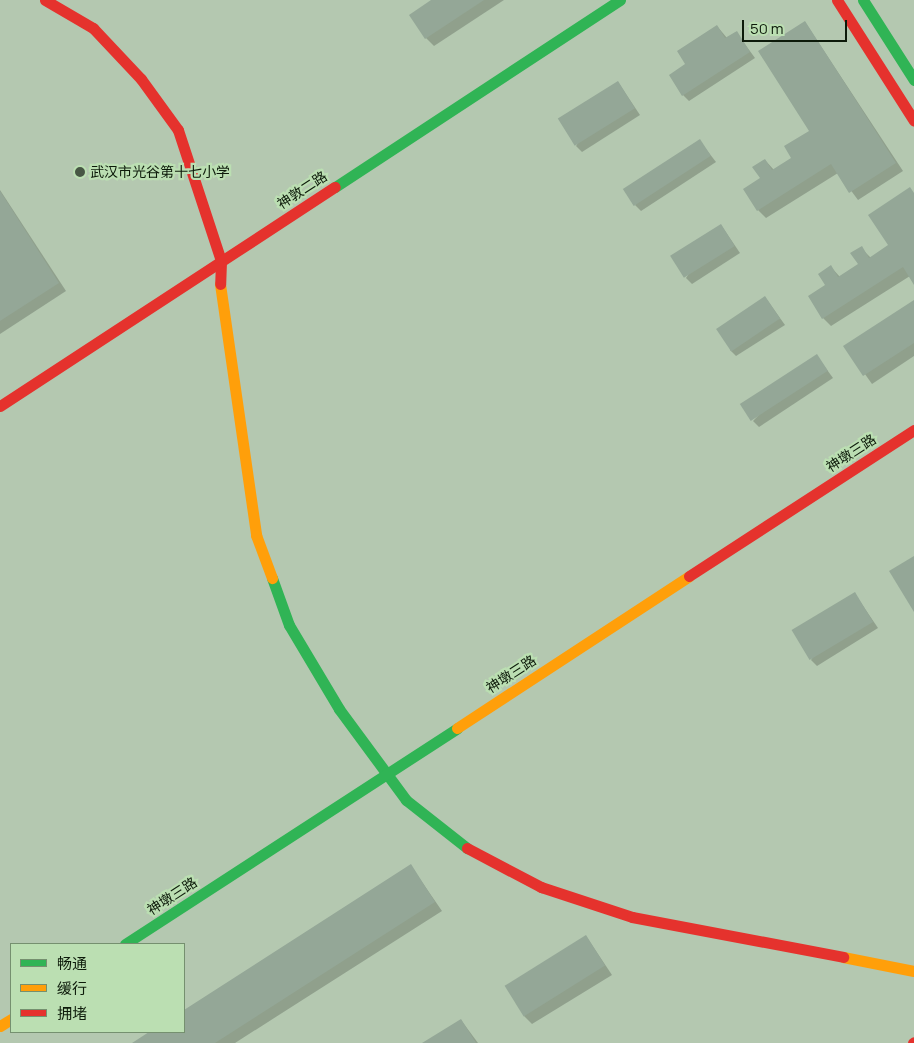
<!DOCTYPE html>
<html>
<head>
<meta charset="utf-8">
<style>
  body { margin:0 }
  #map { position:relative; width:914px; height:1043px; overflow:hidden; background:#b4c8b0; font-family:Manrope,"Noto Sans SC",sans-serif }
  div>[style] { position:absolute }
  .shadow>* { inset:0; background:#0003 }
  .building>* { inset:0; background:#94a797; transform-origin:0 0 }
  .fast>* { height:11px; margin:-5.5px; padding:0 5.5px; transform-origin:5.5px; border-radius:5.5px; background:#30b455 }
  .slow>* { height:11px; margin:-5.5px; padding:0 5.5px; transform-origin:5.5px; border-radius:5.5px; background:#ff9f0a }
  .jam>* { height:11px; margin:-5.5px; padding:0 5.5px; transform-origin:5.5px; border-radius:5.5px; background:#e5322d }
  .dots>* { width:14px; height:14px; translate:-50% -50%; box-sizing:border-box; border:2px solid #bbdfb2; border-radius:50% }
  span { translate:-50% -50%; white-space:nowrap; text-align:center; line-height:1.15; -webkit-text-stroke:4.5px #bbdfb2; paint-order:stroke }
  .poi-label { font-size:14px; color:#0d1a0a }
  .left { translate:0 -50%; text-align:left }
  .street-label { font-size:14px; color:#0d1a0a }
  .legend { position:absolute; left:10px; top:943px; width:175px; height:90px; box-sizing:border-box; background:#bbdfb2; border:1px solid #75906f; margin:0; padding:6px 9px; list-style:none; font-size:15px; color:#0d1a0a }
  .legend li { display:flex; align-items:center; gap:10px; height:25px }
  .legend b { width:25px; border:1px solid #75906f }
  .scale { position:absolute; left:742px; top:20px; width:105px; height:22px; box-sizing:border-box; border:2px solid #0d1a0a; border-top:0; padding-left:6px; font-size:15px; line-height:18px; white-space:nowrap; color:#0d1a0a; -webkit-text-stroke:4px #bbdfb2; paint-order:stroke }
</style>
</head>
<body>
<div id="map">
  <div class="shadow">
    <div style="clip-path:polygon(433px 0,504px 0,434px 46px,426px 38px)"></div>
    <div style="clip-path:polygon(805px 22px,903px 171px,858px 200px,838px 173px,766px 218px,758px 210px,765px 160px,774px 170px,793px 159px,811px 131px)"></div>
    <div style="clip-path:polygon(717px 26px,727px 38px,736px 32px,755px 58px,689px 101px,683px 95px,687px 65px)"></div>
    <div style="clip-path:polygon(618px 82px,640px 115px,582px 152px,576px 146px)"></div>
    <div style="clip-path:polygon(699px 140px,716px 162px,641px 211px,635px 205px)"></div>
    <div style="clip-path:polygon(0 190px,66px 291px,0 334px)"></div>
    <div style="clip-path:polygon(914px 193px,914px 282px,910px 276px,831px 326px,823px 318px,831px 267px,840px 277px,859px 265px,861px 248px,871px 258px,890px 246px)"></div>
    <div style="clip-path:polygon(721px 225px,740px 253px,692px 284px,686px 278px)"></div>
    <div style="clip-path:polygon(765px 297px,785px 325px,736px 356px,730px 350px)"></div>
    <div style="clip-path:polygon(914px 301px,914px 356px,872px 384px,845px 346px)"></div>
    <div style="clip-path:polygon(817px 356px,833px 378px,759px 427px,753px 421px)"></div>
    <div style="clip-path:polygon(855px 594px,878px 628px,817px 666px,811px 660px)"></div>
    <div style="clip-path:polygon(411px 866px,442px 911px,235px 1043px,134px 1043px,152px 1032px,184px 1032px,184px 1011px)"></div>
    <div style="clip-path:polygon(586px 936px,612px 975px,532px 1024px,524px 1016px)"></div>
    <div style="clip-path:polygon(461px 1020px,478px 1043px,425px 1043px)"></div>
  </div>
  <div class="building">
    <div style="clip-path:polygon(431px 0,484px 0,425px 39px,409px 15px)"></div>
    <div style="clip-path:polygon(805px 21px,896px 163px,849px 193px,831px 164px,757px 211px,743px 189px,760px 178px,752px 167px,765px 159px,772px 170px,791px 158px,784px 146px,809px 131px,758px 51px)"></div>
    <div style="clip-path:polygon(717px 25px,725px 38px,737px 31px,750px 52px,682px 96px,669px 75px,685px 64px,677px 51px)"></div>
    <div style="left:618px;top:81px;width:32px;height:71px;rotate:58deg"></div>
    <div style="left:700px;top:139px;width:20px;height:92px;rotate:57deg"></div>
    <div style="clip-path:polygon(910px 187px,914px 193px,914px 285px,903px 267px,822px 319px,808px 296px,825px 285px,818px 274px,831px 265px,838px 277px,858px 264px,850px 253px,862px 246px,869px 258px,888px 245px,868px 215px)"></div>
    <div style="clip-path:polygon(0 191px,59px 283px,0 321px)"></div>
    <div style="left:721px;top:224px;width:26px;height:60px;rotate:58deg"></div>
    <div style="left:765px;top:296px;width:27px;height:59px;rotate:56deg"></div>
    <div style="clip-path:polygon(914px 300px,914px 343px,863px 376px,843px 346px)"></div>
    <div style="left:817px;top:354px;width:20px;height:92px;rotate:57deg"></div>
    <div style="clip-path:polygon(914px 556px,914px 612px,889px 571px)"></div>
    <div style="left:855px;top:592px;width:35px;height:74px;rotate:59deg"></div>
    <div style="clip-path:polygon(411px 864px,435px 902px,215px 1043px,132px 1043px,149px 1032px,184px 1032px,184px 1010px)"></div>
    <div style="left:586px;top:935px;width:36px;height:96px;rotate:58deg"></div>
    <div style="clip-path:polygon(461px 1019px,476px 1043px,422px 1043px)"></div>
  </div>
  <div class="fast">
    <div style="left:863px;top:0;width:95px;rotate:57.5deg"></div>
    <div style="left:335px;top:187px;width:341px;rotate:-33.3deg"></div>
    <div style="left:272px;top:578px;width:50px;rotate:70.1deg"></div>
    <div style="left:289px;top:625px;width:98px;rotate:59.2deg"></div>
    <div style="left:339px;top:709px;width:113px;rotate:53.6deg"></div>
    <div style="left:406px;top:800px;width:78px;rotate:38.2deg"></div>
    <div style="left:125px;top:944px;width:396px;rotate:-33deg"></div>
  </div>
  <div class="slow">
    <div style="left:220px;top:284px;width:254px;rotate:81.8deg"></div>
    <div style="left:256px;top:535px;width:46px;rotate:69.6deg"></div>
    <div style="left:457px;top:728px;width:277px;rotate:-33.2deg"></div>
    <div style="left:843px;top:957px;width:72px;rotate:11.2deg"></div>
    <div style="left:0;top:1026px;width:13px;rotate:-32deg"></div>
  </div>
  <div class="jam">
    <div style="left:45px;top:0;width:56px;rotate:30.3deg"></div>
    <div style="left:93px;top:28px;width:70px;rotate:46.7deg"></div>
    <div style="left:141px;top:79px;width:63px;rotate:54deg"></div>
    <div style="left:178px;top:130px;width:138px;rotate:71.8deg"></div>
    <div style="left:221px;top:261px;width:23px;rotate:92deg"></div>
    <div style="left:837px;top:0;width:143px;rotate:57.5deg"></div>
    <div style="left:0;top:406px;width:400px;rotate:-33.2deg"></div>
    <div style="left:689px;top:576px;width:268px;rotate:-33deg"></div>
    <div style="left:467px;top:848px;width:84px;rotate:27.8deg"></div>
    <div style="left:541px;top:887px;width:96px;rotate:18.2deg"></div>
    <div style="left:632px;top:917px;width:215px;rotate:10.7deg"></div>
    <div style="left:913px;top:1043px;width:1px;rotate:-45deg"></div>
  </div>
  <div class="dots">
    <div style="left:80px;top:172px;background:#475744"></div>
  </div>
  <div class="poi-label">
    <span class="left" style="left:90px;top:172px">武汉市光谷第十七小学</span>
  </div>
  <div class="street-label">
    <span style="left:302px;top:190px;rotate:-33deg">神敦二路</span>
    <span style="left:851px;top:453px;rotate:-33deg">神墩三路</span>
    <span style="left:511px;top:674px;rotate:-33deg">神墩三路</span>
    <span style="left:172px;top:896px;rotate:-33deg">神墩三路</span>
  </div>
  <ul class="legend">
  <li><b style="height:6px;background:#30b455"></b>畅通</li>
  <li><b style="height:6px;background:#ff9f0a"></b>缓行</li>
  <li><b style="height:6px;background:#e5322d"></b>拥堵</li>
  </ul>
  <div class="scale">50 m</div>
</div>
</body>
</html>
